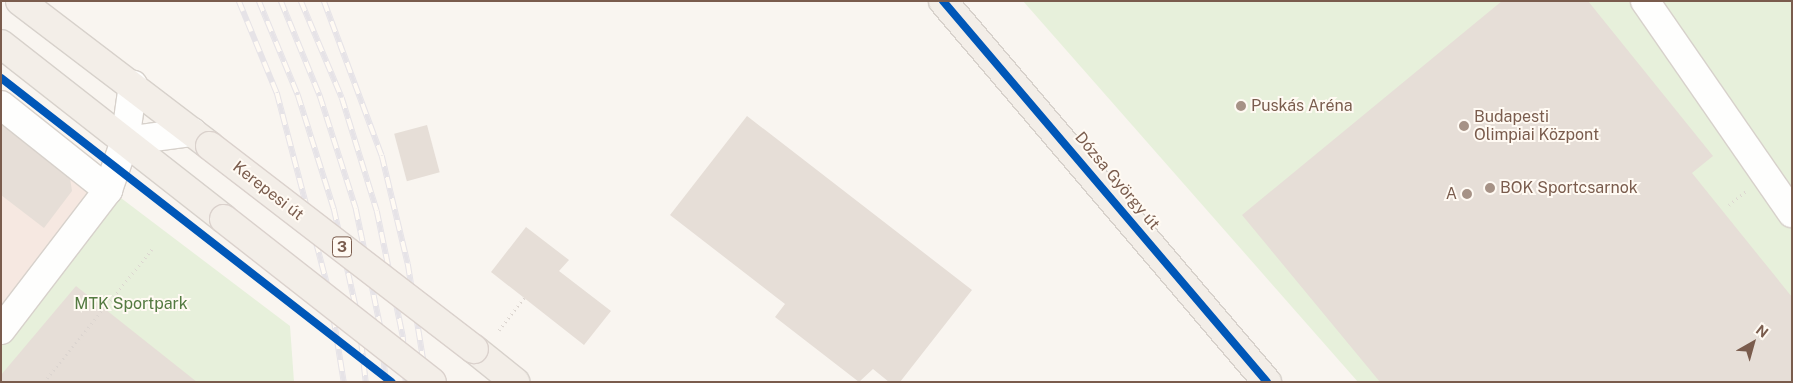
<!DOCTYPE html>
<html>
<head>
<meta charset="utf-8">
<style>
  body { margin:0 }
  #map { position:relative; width:1793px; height:383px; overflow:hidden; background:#f9f5f0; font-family:"Public Sans",sans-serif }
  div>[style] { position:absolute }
  .commercial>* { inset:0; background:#f6e8e1 }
  .green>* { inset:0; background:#e7f0db }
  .building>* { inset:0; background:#e6ded7; transform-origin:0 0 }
  .path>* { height:3px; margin-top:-1.5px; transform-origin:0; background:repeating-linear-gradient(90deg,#dcd5d0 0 1px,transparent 0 5px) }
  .roads { filter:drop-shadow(1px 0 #d7d1cb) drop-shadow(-1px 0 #d7d1cb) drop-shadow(0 1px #d7d1cb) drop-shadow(0 -1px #d7d1cb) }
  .minor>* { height:28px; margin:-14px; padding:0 14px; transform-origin:14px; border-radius:14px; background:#fefefd }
  .major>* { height:28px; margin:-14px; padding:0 14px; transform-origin:14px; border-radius:14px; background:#f3eee8 }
  .rail>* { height:5.5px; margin-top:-2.75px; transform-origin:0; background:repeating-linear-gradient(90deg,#fffaf3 0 11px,#e6e3e7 0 22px); box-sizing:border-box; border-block:1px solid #e6e3e7 }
  .bridges { filter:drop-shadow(1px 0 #dad1cc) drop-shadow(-1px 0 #dad1cc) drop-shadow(0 1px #dad1cc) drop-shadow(0 -1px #dad1cc) }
  .major-bridge>* { height:28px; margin:-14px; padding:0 14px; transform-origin:14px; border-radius:14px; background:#f3eee8 }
  .cycleway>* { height:8px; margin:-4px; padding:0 4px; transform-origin:4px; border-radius:4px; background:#0057b8 }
  .dots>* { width:14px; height:14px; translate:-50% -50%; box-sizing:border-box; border:2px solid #fffaf3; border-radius:50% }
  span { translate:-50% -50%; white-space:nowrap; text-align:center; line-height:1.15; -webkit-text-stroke:4px #fffaf3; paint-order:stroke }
  .shield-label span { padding:1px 4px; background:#fffaf3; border:1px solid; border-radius:4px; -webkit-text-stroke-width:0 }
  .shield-label { font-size:15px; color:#7a5c4d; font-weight:700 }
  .poi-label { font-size:16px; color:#7a5c4d }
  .left { translate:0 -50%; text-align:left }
  .right { translate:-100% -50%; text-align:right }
  .street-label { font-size:16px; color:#7a5c4d }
  .park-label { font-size:16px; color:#537a41 }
  .frame { position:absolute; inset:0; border:2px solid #7a5c4d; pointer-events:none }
  .north { position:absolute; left:1728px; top:318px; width:50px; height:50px; -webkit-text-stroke:4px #fffaf3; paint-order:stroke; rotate:38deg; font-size:14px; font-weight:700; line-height:20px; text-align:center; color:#7a5c4d }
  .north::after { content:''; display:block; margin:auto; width:18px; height:22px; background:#7a5c4d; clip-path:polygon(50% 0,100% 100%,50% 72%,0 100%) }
</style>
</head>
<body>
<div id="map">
  <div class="commercial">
    <div style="clip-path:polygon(1px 124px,92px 195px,1px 313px)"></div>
  </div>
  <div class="green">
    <div style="clip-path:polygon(1023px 1px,1792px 1px,1792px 382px,1358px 382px)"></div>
    <div style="clip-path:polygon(117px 195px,290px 326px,294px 382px,1px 382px,1px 343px)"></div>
  </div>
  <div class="building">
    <div style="clip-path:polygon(1502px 1px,1588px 1px,1713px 156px,1692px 173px,1792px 297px,1792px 382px,1380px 382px,1242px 215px)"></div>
    <div style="clip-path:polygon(747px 116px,972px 290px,900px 382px,889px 382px,873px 369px,859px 382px,775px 317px,785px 304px,670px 215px)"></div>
    <div style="clip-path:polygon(1px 124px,70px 178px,72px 191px,44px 228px,1px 195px)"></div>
    <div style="left:427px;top:125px;width:49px;height:34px;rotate:75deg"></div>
    <div style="clip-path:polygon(526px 227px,569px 260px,559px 271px,611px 311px,584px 345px,491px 272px)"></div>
    <div style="clip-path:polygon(76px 286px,197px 382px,1px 382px,1px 375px)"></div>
  </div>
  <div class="path">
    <div style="left:1729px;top:205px;width:22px;rotate:-39deg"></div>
    <div style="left:499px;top:330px;width:41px;rotate:-52deg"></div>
    <div style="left:44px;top:382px;width:171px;rotate:-50.9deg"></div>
  </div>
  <div class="roads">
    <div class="minor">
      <div style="left:1645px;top:1px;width:258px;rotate:55.3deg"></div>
      <div style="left:1px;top:105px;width:137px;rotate:38.5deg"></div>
      <div style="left:125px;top:141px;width:68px;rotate:-7.7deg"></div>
      <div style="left:1px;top:330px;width:176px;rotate:-52.6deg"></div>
      <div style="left:108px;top:190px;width:52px;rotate:-70.9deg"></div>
      <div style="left:125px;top:141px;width:57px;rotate:-81.9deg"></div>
    </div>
    <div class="major">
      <div style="left:20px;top:1px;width:239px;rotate:37.3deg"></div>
      <div style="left:943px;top:1px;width:500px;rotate:49.62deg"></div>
      <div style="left:1px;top:44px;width:283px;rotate:38.1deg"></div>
      <div style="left:474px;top:349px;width:53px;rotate:38.8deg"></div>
    </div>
  </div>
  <div class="rail">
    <div style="left:239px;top:1px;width:100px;rotate:67.6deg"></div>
    <div style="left:277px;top:93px;width:209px;rotate:75.3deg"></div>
    <div style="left:330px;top:295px;width:88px;rotate:80.9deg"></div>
    <div style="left:259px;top:1px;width:102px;rotate:67.5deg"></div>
    <div style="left:298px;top:95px;width:120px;rotate:72.5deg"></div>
    <div style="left:334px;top:209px;width:115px;rotate:77.4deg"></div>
    <div style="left:359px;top:321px;width:61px;rotate:83.5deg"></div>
    <div style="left:281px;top:1px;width:103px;rotate:67.7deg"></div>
    <div style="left:320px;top:96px;width:119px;rotate:72.3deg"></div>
    <div style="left:356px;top:209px;width:124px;rotate:78.3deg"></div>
    <div style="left:381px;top:330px;width:52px;rotate:84.5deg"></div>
    <div style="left:301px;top:1px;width:105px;rotate:67.1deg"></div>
    <div style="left:342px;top:98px;width:118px;rotate:72.8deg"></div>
    <div style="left:377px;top:211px;width:129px;rotate:78.3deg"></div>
    <div style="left:403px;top:337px;width:45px;rotate:86.2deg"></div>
    <div style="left:324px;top:1px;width:165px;rotate:69.5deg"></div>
    <div style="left:382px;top:156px;width:111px;rotate:76.5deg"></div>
    <div style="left:408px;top:264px;width:120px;rotate:80.9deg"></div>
  </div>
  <div class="bridges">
    <div class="major-bridge">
      <div style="left:210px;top:146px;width:333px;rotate:37.6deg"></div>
      <div style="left:224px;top:219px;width:264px;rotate:38.1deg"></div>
    </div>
  </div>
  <div class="cycleway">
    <div style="left:943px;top:1px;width:500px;rotate:49.62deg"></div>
    <div style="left:1px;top:78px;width:495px;rotate:37.9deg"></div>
  </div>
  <div class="dots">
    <div style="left:1241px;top:106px;background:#a69286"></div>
    <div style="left:1464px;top:126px;background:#a69286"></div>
    <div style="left:1490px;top:188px;background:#a69286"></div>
    <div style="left:1467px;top:194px;background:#a69286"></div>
  </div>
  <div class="shield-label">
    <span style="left:342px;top:247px">3</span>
  </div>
  <div class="poi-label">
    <span class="left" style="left:1251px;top:106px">Puskás Aréna</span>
    <span class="left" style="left:1474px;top:126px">Budapesti<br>Olimpiai Központ</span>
    <span class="left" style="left:1500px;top:188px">BOK Sportcsarnok</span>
    <span class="right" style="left:1457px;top:194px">A</span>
  </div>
  <div class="street-label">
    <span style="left:1117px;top:181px;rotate:50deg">Dózsa György út</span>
    <span style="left:268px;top:191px;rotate:38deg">Kerepesi út</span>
  </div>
  <div class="park-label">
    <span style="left:131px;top:304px">MTK Sportpark</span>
  </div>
  <div class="frame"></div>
  <div class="north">N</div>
</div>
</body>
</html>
